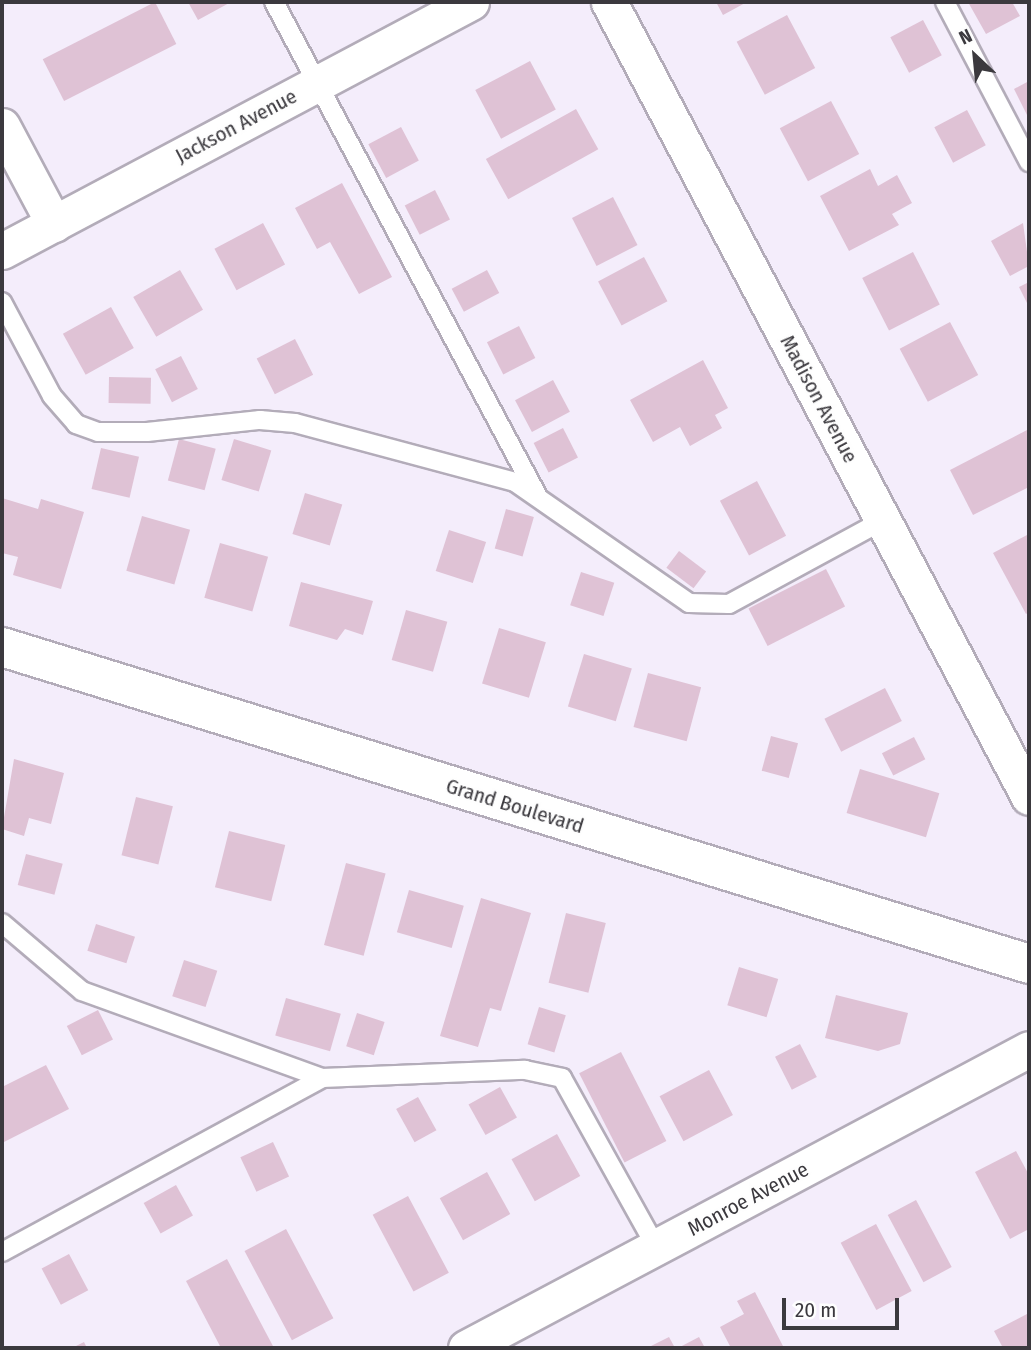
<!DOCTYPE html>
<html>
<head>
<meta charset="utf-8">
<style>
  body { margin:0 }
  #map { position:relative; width:1031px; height:1350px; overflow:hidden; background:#f4edfb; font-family:"Fira Sans Condensed",sans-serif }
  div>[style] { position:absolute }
  .building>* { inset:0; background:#dfc2d5; transform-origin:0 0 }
  .roads { filter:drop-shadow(2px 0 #b3acb9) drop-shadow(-2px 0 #b3acb9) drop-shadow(0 2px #b3acb9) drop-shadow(0 -2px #b3acb9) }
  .lane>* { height:18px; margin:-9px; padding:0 9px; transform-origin:9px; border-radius:9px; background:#fff }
  .street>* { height:35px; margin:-17.5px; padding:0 17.5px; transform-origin:17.5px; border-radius:17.5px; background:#fff }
  .secondary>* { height:38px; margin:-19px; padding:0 19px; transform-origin:19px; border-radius:19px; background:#fff }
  span { translate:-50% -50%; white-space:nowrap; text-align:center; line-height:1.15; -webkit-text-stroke:5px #fefefe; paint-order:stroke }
  .street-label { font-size:21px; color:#3b393e }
  .frame { position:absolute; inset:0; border:4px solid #3b393e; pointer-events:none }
  .north { position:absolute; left:940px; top:21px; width:70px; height:70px; -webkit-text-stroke:5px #fefefe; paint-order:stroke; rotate:334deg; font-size:19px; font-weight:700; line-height:28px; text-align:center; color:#3b393e }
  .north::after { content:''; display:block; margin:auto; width:24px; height:32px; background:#3b393e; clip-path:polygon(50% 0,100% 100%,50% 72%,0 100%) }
  .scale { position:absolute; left:782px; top:1298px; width:117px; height:32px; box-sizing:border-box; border:4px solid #3b393e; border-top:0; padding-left:9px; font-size:21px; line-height:24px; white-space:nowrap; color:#3b393e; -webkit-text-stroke:5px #fefefe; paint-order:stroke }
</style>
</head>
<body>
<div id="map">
  <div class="building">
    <div style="left:155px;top:2px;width:47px;height:126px;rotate:63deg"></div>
    <div style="clip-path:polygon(188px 2px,231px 2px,198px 20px)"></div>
    <div style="clip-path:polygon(716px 2px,747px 2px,723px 15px)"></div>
    <div style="clip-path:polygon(968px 2px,1012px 2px,1020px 16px,986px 34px)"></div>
    <div style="left:787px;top:15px;width:60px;height:57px;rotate:62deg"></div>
    <div style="left:923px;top:20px;width:40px;height:37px;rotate:62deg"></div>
    <div style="left:530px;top:61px;width:55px;height:62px;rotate:62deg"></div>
    <div style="clip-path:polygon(1029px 81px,1029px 119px,1014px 89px)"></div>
    <div style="left:831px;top:101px;width:60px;height:58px;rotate:62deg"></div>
    <div style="left:576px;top:109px;width:46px;height:103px;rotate:61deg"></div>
    <div style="left:967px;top:110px;width:40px;height:37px;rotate:62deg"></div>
    <div style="left:401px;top:127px;width:38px;height:37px;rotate:62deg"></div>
    <div style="clip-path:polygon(870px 169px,878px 186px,897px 175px,912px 203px,892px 214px,899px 225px,849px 251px,820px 196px)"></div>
    <div style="clip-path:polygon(342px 183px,392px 277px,359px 294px,330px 242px,317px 249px,295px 208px)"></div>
    <div style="left:435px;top:190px;width:33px;height:34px;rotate:63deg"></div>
    <div style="left:613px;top:197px;width:54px;height:46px;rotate:63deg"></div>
    <div style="left:263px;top:223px;width:47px;height:55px;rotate:62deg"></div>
    <div style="clip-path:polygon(1023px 223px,1029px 266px,1010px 276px,991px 241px)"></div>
    <div style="left:913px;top:252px;width:59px;height:57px;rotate:63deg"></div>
    <div style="left:644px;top:257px;width:50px;height:52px;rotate:62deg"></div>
    <div style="left:180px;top:270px;width:46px;height:54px;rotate:60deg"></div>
    <div style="left:487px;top:270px;width:26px;height:40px;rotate:62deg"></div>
    <div style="clip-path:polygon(1029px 282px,1029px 307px,1019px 287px)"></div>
    <div style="left:111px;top:307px;width:47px;height:55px;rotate:61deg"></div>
    <div style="left:950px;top:322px;width:60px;height:57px;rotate:62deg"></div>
    <div style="left:519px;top:326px;width:36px;height:36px;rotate:63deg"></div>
    <div style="left:295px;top:339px;width:40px;height:43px;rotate:63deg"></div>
    <div style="left:181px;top:356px;width:37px;height:29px;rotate:63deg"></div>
    <div style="clip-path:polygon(703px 360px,728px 408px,715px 415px,722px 428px,690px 446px,680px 427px,653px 442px,630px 400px)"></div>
    <div style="left:109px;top:377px;width:42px;height:26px;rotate:1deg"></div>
    <div style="left:553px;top:380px;width:36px;height:43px;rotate:62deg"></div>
    <div style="left:563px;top:428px;width:33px;height:33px;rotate:63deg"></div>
    <div style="clip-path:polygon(1029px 429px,1029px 487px,973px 515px,950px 470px)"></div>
    <div style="left:179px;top:439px;width:38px;height:43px;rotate:15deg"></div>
    <div style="left:234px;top:439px;width:39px;height:43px;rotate:17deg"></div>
    <div style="left:101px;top:448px;width:39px;height:42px;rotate:13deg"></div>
    <div style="left:757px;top:481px;width:62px;height:42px;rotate:62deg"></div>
    <div style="left:305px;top:493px;width:39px;height:43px;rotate:17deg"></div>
    <div style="clip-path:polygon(2px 498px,38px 509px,41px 499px,84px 512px,61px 589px,13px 575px,18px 557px,2px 553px)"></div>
    <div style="left:506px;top:509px;width:29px;height:41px;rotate:16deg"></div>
    <div style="left:142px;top:516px;width:50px;height:57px;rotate:16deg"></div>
    <div style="left:449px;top:530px;width:39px;height:43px;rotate:18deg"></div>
    <div style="clip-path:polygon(1029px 534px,1029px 612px,1026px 614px,993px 553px)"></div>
    <div style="left:220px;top:543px;width:50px;height:57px;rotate:16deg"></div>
    <div style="left:679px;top:551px;width:34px;height:21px;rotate:37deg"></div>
    <div style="left:826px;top:569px;width:42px;height:87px;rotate:63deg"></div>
    <div style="left:581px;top:572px;width:35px;height:35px;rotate:18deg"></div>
    <div style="clip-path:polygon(301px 582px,373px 601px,363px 635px,345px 629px,337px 640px,289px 626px)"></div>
    <div style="left:406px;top:610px;width:43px;height:52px;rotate:16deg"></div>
    <div style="left:499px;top:628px;width:49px;height:58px;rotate:17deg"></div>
    <div style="left:584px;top:654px;width:50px;height:55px;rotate:17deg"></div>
    <div style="left:648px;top:673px;width:55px;height:56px;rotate:15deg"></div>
    <div style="left:885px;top:688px;width:37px;height:68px;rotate:63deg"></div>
    <div style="left:771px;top:736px;width:28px;height:36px;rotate:15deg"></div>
    <div style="left:914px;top:737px;width:25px;height:36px;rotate:63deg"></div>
    <div style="clip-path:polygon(14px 759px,64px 773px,51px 824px,29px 818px,24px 836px,2px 829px)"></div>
    <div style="left:860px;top:769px;width:83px;height:46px;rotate:17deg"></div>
    <div style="left:136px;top:797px;width:38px;height:60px;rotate:14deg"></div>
    <div style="left:229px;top:831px;width:58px;height:58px;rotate:14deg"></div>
    <div style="left:26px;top:854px;width:38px;height:32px;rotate:15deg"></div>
    <div style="left:346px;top:863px;width:41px;height:85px;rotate:15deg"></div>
    <div style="left:409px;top:890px;width:57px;height:44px;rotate:16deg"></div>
    <div style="clip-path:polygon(481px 898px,531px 913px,501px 1011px,490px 1008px,478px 1047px,440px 1036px)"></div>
    <div style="left:566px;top:913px;width:41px;height:72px;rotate:14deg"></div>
    <div style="left:96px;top:924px;width:41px;height:28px;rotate:18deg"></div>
    <div style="left:184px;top:960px;width:35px;height:38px;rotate:18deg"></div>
    <div style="left:739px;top:967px;width:41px;height:40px;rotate:17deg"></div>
    <div style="clip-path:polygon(836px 995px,908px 1013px,900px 1044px,878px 1051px,825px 1038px)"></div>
    <div style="left:286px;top:998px;width:57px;height:39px;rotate:16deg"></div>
    <div style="left:539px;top:1007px;width:28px;height:39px;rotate:17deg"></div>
    <div style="left:98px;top:1010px;width:33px;height:35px;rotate:63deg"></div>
    <div style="left:357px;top:1013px;width:29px;height:35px;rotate:18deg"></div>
    <div style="left:800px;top:1044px;width:37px;height:28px;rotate:63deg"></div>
    <div style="left:621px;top:1052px;width:100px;height:47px;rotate:63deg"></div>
    <div style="clip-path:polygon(46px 1065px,69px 1109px,2px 1143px,2px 1087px)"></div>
    <div style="left:709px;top:1070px;width:51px;height:56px;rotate:62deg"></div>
    <div style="left:500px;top:1087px;width:35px;height:36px;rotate:61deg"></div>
    <div style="left:418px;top:1097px;width:38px;height:25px;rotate:61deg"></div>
    <div style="left:557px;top:1134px;width:48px;height:52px;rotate:61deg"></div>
    <div style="left:273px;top:1142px;width:38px;height:36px;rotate:65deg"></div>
    <div style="clip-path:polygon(1016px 1151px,1029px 1175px,1029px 1229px,1010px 1239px,975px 1172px)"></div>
    <div style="left:487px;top:1172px;width:48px;height:54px;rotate:61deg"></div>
    <div style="left:176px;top:1185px;width:35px;height:37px;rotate:61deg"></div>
    <div style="left:408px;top:1196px;width:87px;height:40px;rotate:62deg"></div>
    <div style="left:916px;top:1200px;width:76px;height:32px;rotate:62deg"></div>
    <div style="left:876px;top:1224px;width:76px;height:40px;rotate:62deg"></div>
    <div style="left:286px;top:1229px;width:101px;height:47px;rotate:62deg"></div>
    <div style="left:69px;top:1254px;width:41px;height:31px;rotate:62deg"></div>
    <div style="clip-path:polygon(227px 1259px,274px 1348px,221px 1348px,186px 1281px)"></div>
    <div style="clip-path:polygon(755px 1292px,784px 1348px,731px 1348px,720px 1327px,744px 1314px,737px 1301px)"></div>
    <div style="clip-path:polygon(1027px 1314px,1029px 1348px,1003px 1348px,994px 1331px)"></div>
    <div style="clip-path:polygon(669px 1337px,675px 1348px,652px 1348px,651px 1346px)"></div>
    <div style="clip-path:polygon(699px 1337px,705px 1348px,678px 1348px)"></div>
    <div style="clip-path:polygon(84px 1342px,87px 1348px,72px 1348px)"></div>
  </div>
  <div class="roads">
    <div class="lane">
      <div style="left:274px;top:2px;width:559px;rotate:61.92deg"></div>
      <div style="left:945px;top:2px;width:181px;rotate:62.3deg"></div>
      <div style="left:2px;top:302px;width:106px;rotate:62deg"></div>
      <div style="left:52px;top:396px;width:37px;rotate:49deg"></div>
      <div style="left:76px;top:424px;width:23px;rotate:20deg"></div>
      <div style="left:98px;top:432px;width:49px"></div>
      <div style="left:147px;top:432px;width:114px;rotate:-6.1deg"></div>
      <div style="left:260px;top:420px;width:35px;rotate:5deg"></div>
      <div style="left:295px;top:423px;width:228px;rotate:15deg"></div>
      <div style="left:515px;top:482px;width:212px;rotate:34.8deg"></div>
      <div style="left:689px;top:603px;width:40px;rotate:1.4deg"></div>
      <div style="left:729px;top:604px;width:176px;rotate:-28.5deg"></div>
      <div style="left:2px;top:923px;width:105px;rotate:40.4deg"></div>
      <div style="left:82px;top:991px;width:255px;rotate:19.9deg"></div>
      <div style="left:322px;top:1078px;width:203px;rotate:-2.3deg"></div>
      <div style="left:525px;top:1070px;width:38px;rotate:12deg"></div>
      <div style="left:562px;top:1078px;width:193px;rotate:60.9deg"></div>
      <div style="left:2px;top:1252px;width:364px;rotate:-28.5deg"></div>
    </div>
    <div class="street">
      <div style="left:609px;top:2px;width:899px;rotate:62.15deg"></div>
      <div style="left:2px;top:126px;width:111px;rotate:62deg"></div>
      <div style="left:2px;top:251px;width:531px;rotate:-27.96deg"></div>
      <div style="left:466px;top:1348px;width:637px;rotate:-27.97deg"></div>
    </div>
    <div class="secondary">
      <div style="left:2px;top:647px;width:1075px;rotate:17.15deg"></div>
    </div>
  </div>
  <div class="street-label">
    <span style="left:236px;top:126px;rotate:-28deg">Jackson Avenue</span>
    <span style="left:819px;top:399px;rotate:62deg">Madison Avenue</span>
    <span style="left:515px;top:806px;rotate:17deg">Grand Boulevard</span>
    <span style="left:748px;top:1199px;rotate:-28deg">Monroe Avenue</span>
  </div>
  <div class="frame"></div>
  <div class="north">N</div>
  <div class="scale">20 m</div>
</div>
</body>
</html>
